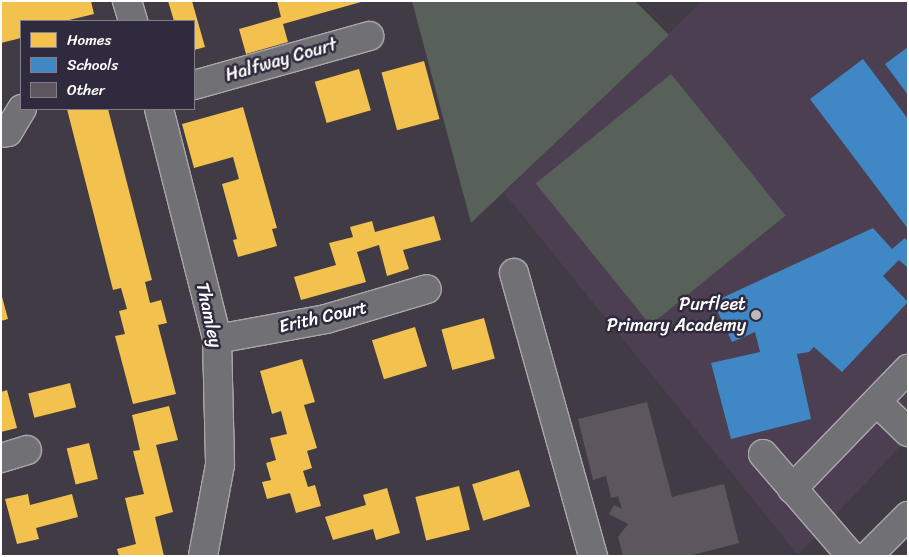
<!DOCTYPE html>
<html>
<head>
<meta charset="utf-8">
<style>
  body { margin:0 }
  #map { position:relative; width:909px; height:557px; overflow:hidden; background:#413b46; font-family:Sriracha,sans-serif }
  div>[style] { position:absolute }
  .built>* { inset:0; background:#4b3f51 }
  .green>* { inset:0; background:#586159; transform-origin:0 0 }
  .homes>* { inset:0; background:#f2c14e; transform-origin:0 0 }
  .schools>* { inset:0; background:#3f88c5 }
  .building>* { inset:0; background:#5d565e }
  .roads { filter:drop-shadow(1px 0 #aaa7ac) drop-shadow(-1px 0 #aaa7ac) drop-shadow(0 1px #aaa7ac) drop-shadow(0 -1px #aaa7ac) }
  .minor>* { height:28px; margin:-14px; padding:0 14px; transform-origin:14px; border-radius:14px; background:#717074 }
  .dots>* { width:14px; height:14px; translate:-50% -50%; box-sizing:border-box; border:2px solid #2f2a3d; border-radius:50% }
  span { translate:-50% -50%; white-space:nowrap; text-align:center; line-height:1.15; -webkit-text-stroke:5px #2f2a3d; paint-order:stroke }
  .street-label { font-size:18px; color:#fff }
  .poi-label { font-size:18px; color:#fff }
  .right { translate:-100% -50%; text-align:right }
  .frame { position:absolute; inset:0; border:2px solid #fff; pointer-events:none }
  .legend { position:absolute; left:20px; top:20px; width:175px; height:90px; box-sizing:border-box; background:#2f2a3d; border:1px solid #827f8b; margin:0; padding:6px 9px; list-style:none; font-size:15px; color:#fff }
  .legend li { display:flex; align-items:center; gap:10px; height:25px }
  .legend b { width:25px; border:1px solid #827f8b }
</style>
</head>
<body>
<div id="map">
  <div class="built">
    <div style="clip-path:polygon(702px 1px,908px 1px,908px 438px,798px 555px,504px 193px)"></div>
  </div>
  <div class="green">
    <div style="clip-path:polygon(412px 1px,635px 1px,669px 35px,471px 223px)"></div>
    <div style="left:671px;top:74px;width:182px;height:174px;rotate:51deg"></div>
  </div>
  <div class="homes">
    <div style="clip-path:polygon(1px 1px,91px 1px,94px 14px,65px 21px,21px 21px,21px 38px,1px 43px)"></div>
    <div style="clip-path:polygon(168px 1px,192px 1px,205px 47px,194px 50px,194px 21px,174px 21px)"></div>
    <div style="clip-path:polygon(277px 1px,361px 1px,361px 2px,283px 24px,288px 42px,246px 54px,239px 29px,281px 17px)"></div>
    <div style="left:424px;top:61px;width:60px;height:44px;rotate:75deg"></div>
    <div style="left:359px;top:69px;width:43px;height:46px;rotate:74deg"></div>
    <div style="clip-path:polygon(243px 107px,277px 228px,272px 229px,277px 246px,238px 257px,233px 240px,237px 239px,222px 184px,239px 179px,233px 157px,194px 168px,182px 124px)"></div>
    <div style="clip-path:polygon(67px 109px,108px 109px,152px 280px,145px 282px,150px 303px,161px 300px,167px 323px,158px 325px,176px 394px,133px 404px,115px 336px,125px 334px,119px 311px,127px 309px,121px 288px,113px 290px)"></div>
    <div style="clip-path:polygon(434px 216px,441px 240px,403px 250px,409px 269px,387px 276px,379px 245px,357px 252px,366px 282px,301px 300px,294px 277px,336px 265px,329px 243px,353px 237px,350px 227px,372px 221px,375px 232px)"></div>
    <div style="clip-path:polygon(1px 293px,8px 319px,1px 321px)"></div>
    <div style="left:484px;top:318px;width:42px;height:44px;rotate:75deg"></div>
    <div style="left:415px;top:327px;width:41px;height:45px;rotate:73deg"></div>
    <div style="clip-path:polygon(302px 359px,315px 402px,304px 405px,317px 448px,307px 451px,312px 468px,303px 471px,308px 487px,315px 485px,321px 506px,296px 513px,290px 493px,267px 499px,262px 482px,271px 480px,266px 463px,276px 460px,270px 438px,287px 434px,281px 411px,272px 414px,260px 371px)"></div>
    <div style="left:70px;top:383px;width:25px;height:43px;rotate:76deg"></div>
    <div style="clip-path:polygon(7px 390px,17px 428px,1px 432px,1px 392px)"></div>
    <div style="clip-path:polygon(169px 406px,178px 440px,156px 445px,173px 512px,155px 517px,164px 556px,119px 556px,117px 549px,136px 544px,125px 498px,144px 494px,133px 451px,140px 450px,132px 415px)"></div>
    <div style="left:89px;top:443px;width:37px;height:23px;rotate:76deg"></div>
    <div style="left:519px;top:470px;width:38px;height:49px;rotate:73deg"></div>
    <div style="left:459px;top:486px;width:45px;height:45px;rotate:76deg"></div>
    <div style="clip-path:polygon(387px 488px,400px 533px,376px 540px,373px 529px,333px 540px,325px 517px,366px 505px,363px 495px)"></div>
    <div style="clip-path:polygon(28px 494px,30px 505px,72px 494px,78px 517px,36px 528px,39px 539px,17px 544px,5px 499px)"></div>
  </div>
  <div class="schools">
    <div style="clip-path:polygon(908px 47px,908px 95px,885px 64px)"></div>
    <div style="clip-path:polygon(863px 59px,908px 119px,908px 229px,810px 99px)"></div>
    <div style="clip-path:polygon(873px 228px,892px 249px,905px 238px,908px 241px,908px 268px,899px 260px,883px 276px,908px 302px,842px 372px,814px 347px,809px 352px,797px 354px,811px 419px,731px 439px,711px 363px,760px 352px,755px 332px,732px 342px,713px 302px)"></div>
  </div>
  <div class="building">
    <div style="clip-path:polygon(647px 402px,672px 497px,724px 484px,739px 543px,689px 556px,623px 556px,618px 537px,628px 524px,609px 514px,614px 505px,622px 509px,618px 496px,611px 498px,606px 476px,593px 480px,578px 419px)"></div>
  </div>
  <div class="roads">
    <div class="minor">
      <div style="left:127px;top:1px;width:21px;rotate:73deg"></div>
      <div style="left:194px;top:85px;width:182px;rotate:-15.6deg"></div>
      <div style="left:159px;top:109px;width:237px;rotate:75.8deg"></div>
      <div style="left:217px;top:339px;width:126px;rotate:88.6deg"></div>
      <div style="left:220px;top:465px;width:93px;rotate:100.6deg"></div>
      <div style="left:1px;top:133px;width:7px;rotate:-8deg"></div>
      <div style="left:8px;top:132px;width:27px;rotate:-59deg"></div>
      <div style="left:514px;top:273px;width:294px;rotate:74.4deg"></div>
      <div style="left:217px;top:339px;width:111px;rotate:-10.4deg"></div>
      <div style="left:326px;top:319px;width:105px;rotate:-16.5deg"></div>
      <div style="left:877px;top:402px;width:43px;rotate:44.1deg"></div>
      <div style="left:763px;top:454px;width:135px;rotate:49.2deg"></div>
      <div style="left:1px;top:458px;width:27px;rotate:-17deg"></div>
      <div style="left:792px;top:489px;width:167px;rotate:-46deg"></div>
      <div style="left:868px;top:556px;width:57px;rotate:-45deg"></div>
    </div>
  </div>
  <div class="dots">
    <div style="left:756px;top:315px;background:#bcbabe"></div>
  </div>
  <div class="street-label">
    <span style="left:281px;top:60px;rotate:-16deg">Halfway Court</span>
    <span style="left:209px;top:315px;rotate:78deg">Thamley</span>
    <span style="left:323px;top:317px;rotate:-13deg">Erith Court</span>
  </div>
  <div class="poi-label">
    <span class="right" style="left:746px;top:315px">Purfleet<br>Primary Academy</span>
  </div>
  <div class="frame"></div>
  <ul class="legend">
  <li><b style="height:14px;background:#f2c14e"></b>Homes</li>
  <li><b style="height:14px;background:#3f88c5"></b>Schools</li>
  <li><b style="height:14px;background:#5d565e"></b>Other</li>
  </ul>
</div>
</body>
</html>
